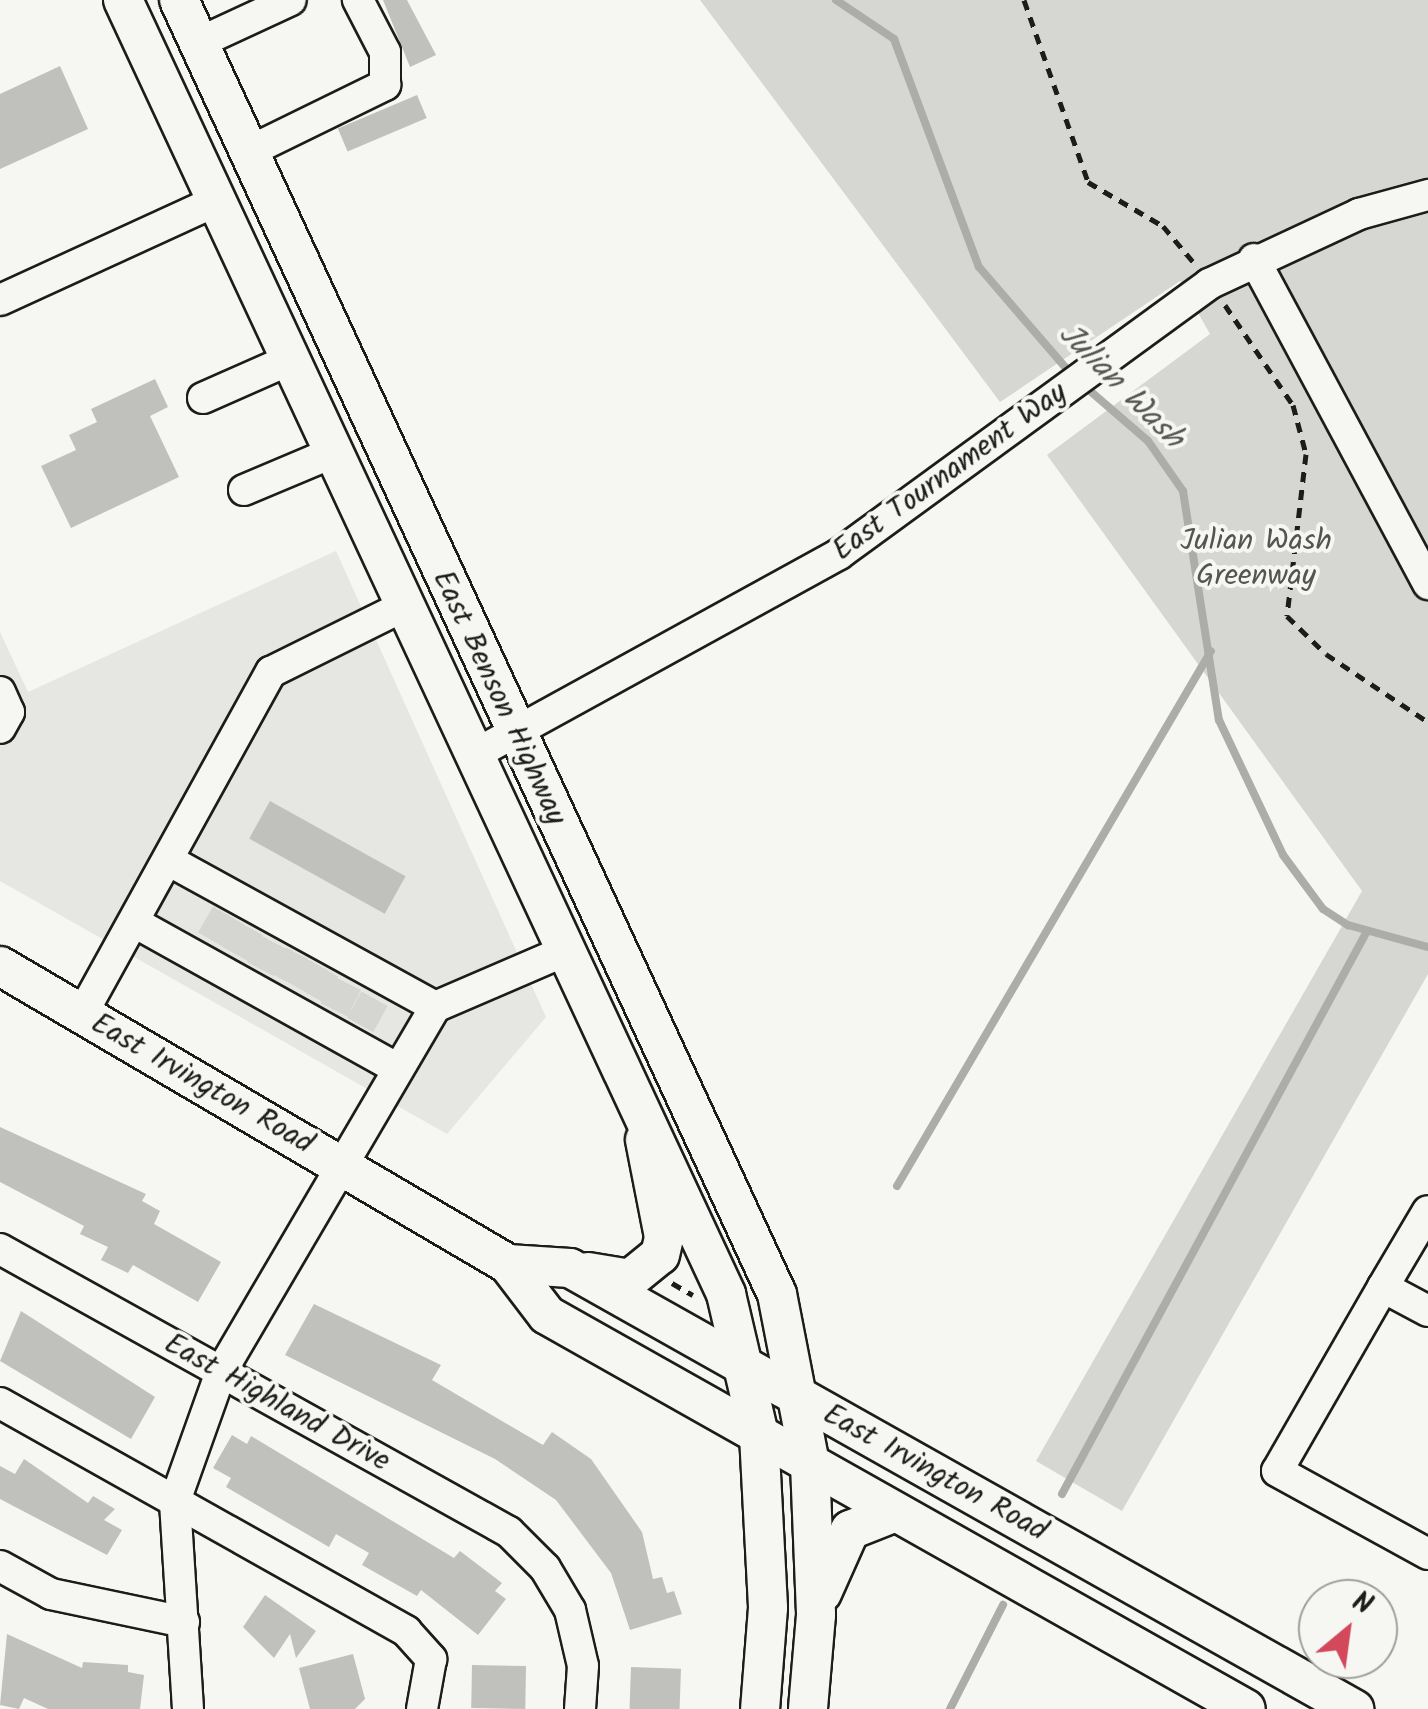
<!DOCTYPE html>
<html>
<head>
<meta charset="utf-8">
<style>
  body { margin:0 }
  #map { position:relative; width:1428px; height:1709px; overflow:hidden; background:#f6f6f2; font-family:Kalam,sans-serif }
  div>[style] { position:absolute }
  .built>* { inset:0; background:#e6e6e2 }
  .green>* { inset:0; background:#d6d6d2 }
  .stream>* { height:8px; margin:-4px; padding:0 4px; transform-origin:4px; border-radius:4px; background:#acaca9 }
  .building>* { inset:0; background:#c0c0bd; transform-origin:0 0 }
  .minor-tunnel>* { height:30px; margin-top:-15px; transform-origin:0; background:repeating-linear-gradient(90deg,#d5d5d2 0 30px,transparent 0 45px) }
  .path>* { height:5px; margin-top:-2.5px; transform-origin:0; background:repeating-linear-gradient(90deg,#1c1c1c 0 10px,transparent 0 18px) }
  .roads { filter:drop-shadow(2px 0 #1c1c1c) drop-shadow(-2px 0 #1c1c1c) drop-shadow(0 2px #1c1c1c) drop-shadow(0 -2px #1c1c1c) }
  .minor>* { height:30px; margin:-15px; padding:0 15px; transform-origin:15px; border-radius:15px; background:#f6f6f2 }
  .major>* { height:38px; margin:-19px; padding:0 19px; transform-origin:19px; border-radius:19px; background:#f6f6f2 }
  span { translate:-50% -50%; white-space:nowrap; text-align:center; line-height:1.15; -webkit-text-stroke:8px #f6f6f2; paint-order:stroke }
  .street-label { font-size:30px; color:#1c1c1c }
  .park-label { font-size:30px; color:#545453 }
  .water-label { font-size:32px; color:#565654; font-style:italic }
  .north { position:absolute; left:1298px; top:1579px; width:100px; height:100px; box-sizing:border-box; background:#f6f6f2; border:2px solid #9f9f9c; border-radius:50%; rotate:29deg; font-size:28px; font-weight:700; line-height:40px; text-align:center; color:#1c1c1c }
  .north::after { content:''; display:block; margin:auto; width:35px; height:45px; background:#d1495b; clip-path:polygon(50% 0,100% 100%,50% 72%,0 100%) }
</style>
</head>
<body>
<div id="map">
  <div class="built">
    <div style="clip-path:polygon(336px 551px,546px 1017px,447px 1134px,0 881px,0 632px,28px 692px)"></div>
  </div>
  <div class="green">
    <div style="clip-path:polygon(700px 0,1428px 0,1428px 974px,1122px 1511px,1036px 1461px,1362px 891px,1047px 455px,1210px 334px,1180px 281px,1000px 402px)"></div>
  </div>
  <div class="stream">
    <div style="left:836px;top:0;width:70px;rotate:33.9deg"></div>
    <div style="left:894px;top:39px;width:243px;rotate:69.6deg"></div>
    <div style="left:979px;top:267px;width:143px;rotate:49.3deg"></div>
    <div style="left:1082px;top:384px;width:87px;rotate:40.8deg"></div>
    <div style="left:1148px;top:441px;width:61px;rotate:55deg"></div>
    <div style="left:1183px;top:491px;width:232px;rotate:81.1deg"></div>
    <div style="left:1219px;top:720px;width:149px;rotate:64.6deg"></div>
    <div style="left:1283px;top:855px;width:67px;rotate:53.5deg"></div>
    <div style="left:1323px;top:909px;width:30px;rotate:33deg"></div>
    <div style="left:1348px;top:925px;width:83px;rotate:15.4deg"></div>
    <div style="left:897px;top:1186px;width:620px;rotate:-59.59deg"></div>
    <div style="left:1062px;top:1494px;width:640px;rotate:-61.55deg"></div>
    <div style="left:950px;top:1709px;width:117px;rotate:-63deg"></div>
  </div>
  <div class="building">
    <div style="clip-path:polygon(383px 0,407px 0,436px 55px,410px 67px)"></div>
    <div style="clip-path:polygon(60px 66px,88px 129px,0 169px,0 94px)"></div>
    <div style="left:417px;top:95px;width:25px;height:86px;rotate:67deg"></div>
    <div style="clip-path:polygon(155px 379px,168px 407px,150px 416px,179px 477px,71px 528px,41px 466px,76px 450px,69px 435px,97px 422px,91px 409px)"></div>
    <div style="left:270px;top:801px;width:155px;height:43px;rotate:29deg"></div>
    <div style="clip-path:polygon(0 1127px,146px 1194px,142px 1201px,160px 1211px,154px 1224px,221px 1262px,198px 1302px,133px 1265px,128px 1273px,101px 1260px,108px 1247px,80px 1234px,84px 1226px,0 1182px)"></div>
    <div style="clip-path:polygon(314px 1304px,441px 1365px,432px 1380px,543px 1445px,552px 1432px,591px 1459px,642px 1532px,653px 1579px,662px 1577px,667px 1593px,674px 1591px,682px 1614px,630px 1630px,611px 1573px,556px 1500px,495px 1459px,285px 1355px)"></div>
    <div style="clip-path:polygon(21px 1311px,155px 1397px,131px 1439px,0 1361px)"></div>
    <div style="clip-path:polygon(232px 1435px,247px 1444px,251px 1436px,454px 1558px,460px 1551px,502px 1583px,495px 1591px,506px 1599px,478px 1635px,421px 1590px,417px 1596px,362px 1565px,369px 1553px,336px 1534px,329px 1547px,226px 1487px,231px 1478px,213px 1468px)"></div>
    <div style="clip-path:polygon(24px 1459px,88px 1503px,93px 1496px,115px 1509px,104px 1520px,122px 1530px,107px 1555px,0 1499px,0 1466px,15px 1474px)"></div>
    <div style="clip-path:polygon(265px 1595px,316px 1631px,296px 1658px,290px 1634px,274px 1658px,243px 1627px)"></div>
    <div style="clip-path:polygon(7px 1634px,82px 1668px,83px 1662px,128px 1665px,128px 1672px,144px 1675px,140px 1709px,48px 1709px,24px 1698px,19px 1709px,0 1705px)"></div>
    <div style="clip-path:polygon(353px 1654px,365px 1699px,355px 1709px,310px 1709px,299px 1668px)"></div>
    <div style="left:472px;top:1665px;width:54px;height:43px;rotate:1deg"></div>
    <div style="left:631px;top:1667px;width:50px;height:42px;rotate:2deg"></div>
  </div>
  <div class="minor-tunnel">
    <div style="left:211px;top:940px;width:34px;rotate:-60deg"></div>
    <div style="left:235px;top:954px;width:35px;rotate:-61deg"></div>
    <div style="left:260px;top:969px;width:36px;rotate:-62deg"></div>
    <div style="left:285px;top:981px;width:34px;rotate:-62deg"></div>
    <div style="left:310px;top:995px;width:34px;rotate:-60deg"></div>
    <div style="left:334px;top:1010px;width:36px;rotate:-63deg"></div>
    <div style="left:360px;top:1025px;width:38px;rotate:-61deg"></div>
  </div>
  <div class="path">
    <div style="left:1024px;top:0;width:193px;rotate:70.6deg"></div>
    <div style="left:1088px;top:182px;width:87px;rotate:30.4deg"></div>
    <div style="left:1163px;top:226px;width:50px;rotate:49.9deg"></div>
    <div style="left:1225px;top:305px;width:121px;rotate:55.8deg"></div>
    <div style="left:1293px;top:405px;width:51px;rotate:75.1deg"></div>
    <div style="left:1306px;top:454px;width:163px;rotate:96.7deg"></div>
    <div style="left:1287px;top:616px;width:54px;rotate:44.3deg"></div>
    <div style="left:1326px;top:654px;width:123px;rotate:33.7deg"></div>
    <div style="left:672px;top:1283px;width:24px;rotate:30deg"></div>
  </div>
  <div class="roads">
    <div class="minor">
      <div style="left:198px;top:43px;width:102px;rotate:-24.8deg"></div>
      <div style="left:248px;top:152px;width:153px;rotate:-26.1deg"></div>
      <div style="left:385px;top:85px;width:33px;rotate:-90deg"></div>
      <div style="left:385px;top:52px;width:59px;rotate:-117.4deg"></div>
      <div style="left:1254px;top:259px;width:369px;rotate:61.8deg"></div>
      <div style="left:0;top:300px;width:238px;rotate:-24.6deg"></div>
      <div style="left:203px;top:398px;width:94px;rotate:-23.8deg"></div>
      <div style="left:244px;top:490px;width:95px;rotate:-22.8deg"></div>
      <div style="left:0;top:692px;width:22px;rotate:66deg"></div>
      <div style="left:9px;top:712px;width:18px;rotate:119deg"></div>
      <div style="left:472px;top:756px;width:419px;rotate:-28.8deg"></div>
      <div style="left:839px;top:554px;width:458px;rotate:-36.1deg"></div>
      <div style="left:1209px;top:284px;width:166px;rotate:-25deg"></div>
      <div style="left:1359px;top:214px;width:72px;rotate:-15.4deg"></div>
      <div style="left:168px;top:860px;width:305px;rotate:28.8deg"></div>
      <div style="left:134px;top:922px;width:299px;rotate:29.1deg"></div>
      <div style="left:82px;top:1014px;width:391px;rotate:-61.1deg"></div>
      <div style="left:271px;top:672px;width:146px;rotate:-26.4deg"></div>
      <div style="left:0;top:1249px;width:582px;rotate:29.07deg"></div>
      <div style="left:509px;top:1532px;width:51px;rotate:45deg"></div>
      <div style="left:545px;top:1568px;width:49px;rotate:59.2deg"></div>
      <div style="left:570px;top:1610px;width:57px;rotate:76.9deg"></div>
      <div style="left:583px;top:1666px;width:43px;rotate:94deg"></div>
      <div style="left:1383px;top:1287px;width:88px;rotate:-59.4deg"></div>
      <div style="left:1428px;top:1311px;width:51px;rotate:-151.9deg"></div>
      <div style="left:1383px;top:1287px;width:212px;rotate:119.9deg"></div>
      <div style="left:1277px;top:1471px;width:172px;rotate:28.8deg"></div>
      <div style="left:0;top:1403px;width:466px;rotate:29.3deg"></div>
      <div style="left:406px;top:1631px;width:38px;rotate:48deg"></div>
      <div style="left:431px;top:1659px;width:51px;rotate:100.2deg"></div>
      <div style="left:0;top:1566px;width:58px;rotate:28.8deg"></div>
      <div style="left:51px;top:1594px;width:136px;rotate:11.9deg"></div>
      <div style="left:188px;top:1709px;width:208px;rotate:-93.6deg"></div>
      <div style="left:175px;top:1501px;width:137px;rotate:-70.4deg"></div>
      <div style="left:221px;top:1372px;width:423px;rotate:-59.6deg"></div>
      <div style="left:435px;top:1007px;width:139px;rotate:-23.3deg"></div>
    </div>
    <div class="major">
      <div style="left:123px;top:0;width:1428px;rotate:65.01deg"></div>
      <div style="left:726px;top:1294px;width:145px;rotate:76.8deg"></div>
      <div style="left:759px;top:1435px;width:173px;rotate:87deg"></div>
      <div style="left:768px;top:1608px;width:101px;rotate:94.5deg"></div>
      <div style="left:179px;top:0;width:1425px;rotate:65.2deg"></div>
      <div style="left:777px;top:1294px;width:173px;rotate:79deg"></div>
      <div style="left:810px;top:1464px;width:151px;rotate:87.7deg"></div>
      <div style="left:816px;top:1615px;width:94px;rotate:94.9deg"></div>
      <div style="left:0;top:966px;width:589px;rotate:30.4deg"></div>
      <div style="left:508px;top:1264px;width:64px;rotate:52.6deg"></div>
      <div style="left:547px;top:1315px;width:802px;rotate:29.41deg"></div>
      <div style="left:508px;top:1264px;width:62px;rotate:3.7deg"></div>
      <div style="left:570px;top:1268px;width:900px;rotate:29.36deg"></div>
      <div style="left:588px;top:1272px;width:43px;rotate:9.5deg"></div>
      <div style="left:630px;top:1279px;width:38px;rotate:-39deg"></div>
      <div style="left:660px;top:1255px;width:18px;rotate:-77deg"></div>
      <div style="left:664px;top:1237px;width:99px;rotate:-101.1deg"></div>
      <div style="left:822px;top:1593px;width:69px;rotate:-66deg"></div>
      <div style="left:850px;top:1530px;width:49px;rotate:-21.4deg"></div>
    </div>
  </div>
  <div class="street-label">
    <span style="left:950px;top:472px;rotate:-36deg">East Tournament Way</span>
    <span style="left:499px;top:698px;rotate:65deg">East Benson Highway</span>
    <span style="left:202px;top:1084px;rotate:30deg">East Irvington Road</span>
    <span style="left:277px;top:1403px;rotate:29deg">East Highland Drive</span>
    <span style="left:935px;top:1473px;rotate:29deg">East Irvington Road</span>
  </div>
  <div class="park-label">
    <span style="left:1256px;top:558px">Julian Wash<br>Greenway</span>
  </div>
  <div class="water-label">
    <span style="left:1120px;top:387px;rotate:45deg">Julian Wash</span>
  </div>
  <div class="north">N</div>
</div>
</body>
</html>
